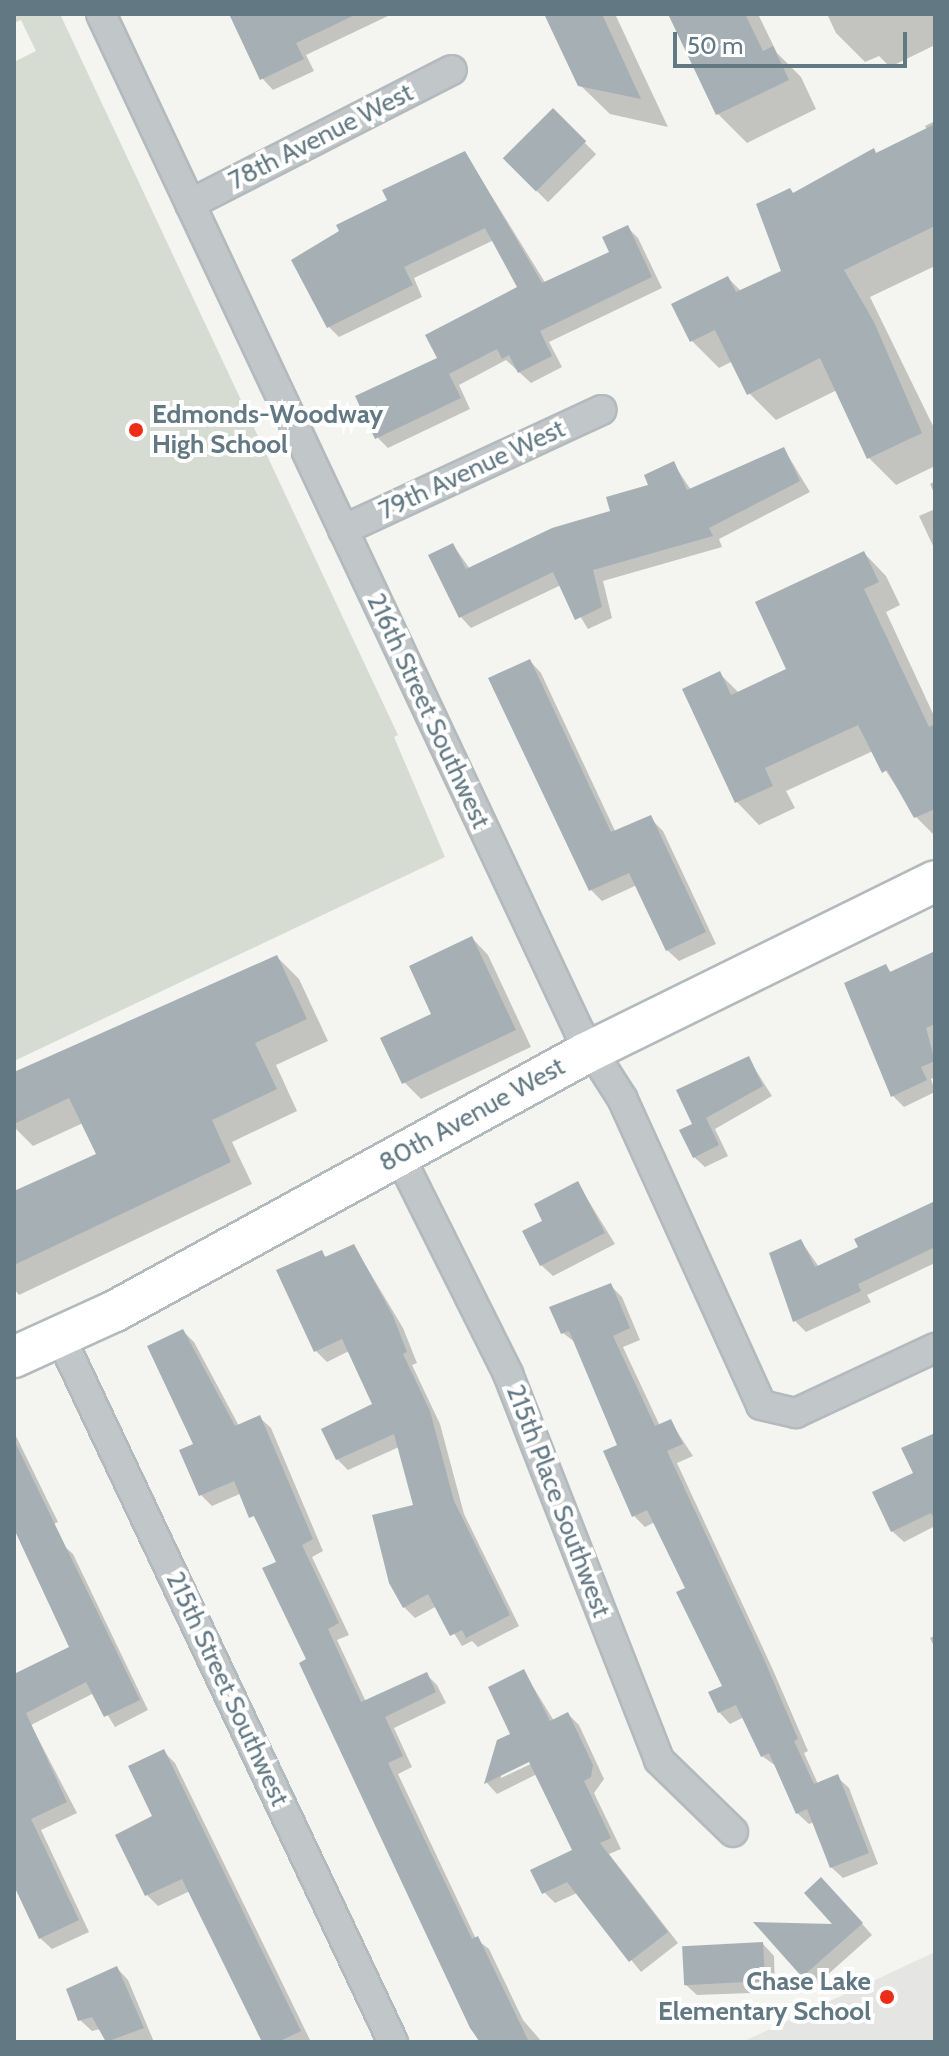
<!DOCTYPE html>
<html>
<head>
<meta charset="utf-8">
<style>
  body { margin:0 }
  #map { position:relative; width:949px; height:2056px; overflow:hidden; background:#f4f4f0; font-family:Cabin,sans-serif }
  div>[style] { position:absolute }
  .built>* { inset:0; background:#e5e5e3 }
  .green>* { inset:0; background:#d6dcd1 }
  .shadow>* { inset:0; background:#0003; transform-origin:0 0 }
  .building>* { inset:0; background:#a6b0b4; transform-origin:0 0 }
  .roads { filter:drop-shadow(2px 0 #b3babd) drop-shadow(-2px 0 #b3babd) drop-shadow(0 2px #b3babd) drop-shadow(0 -2px #b3babd) }
  .street>* { height:28px; margin:-14px; padding:0 14px; transform-origin:14px; border-radius:14px; background:#c1c6c8 }
  .secondary>* { height:40px; margin:-20px; padding:0 20px; transform-origin:20px; border-radius:20px; background:#fff }
  .dots>* { width:22px; height:22px; translate:-50% -50%; box-sizing:border-box; border:4px solid #fff; border-radius:50% }
  span { translate:-50% -50%; white-space:nowrap; text-align:center; line-height:1.15; -webkit-text-stroke:8px #fff; paint-order:stroke }
  .street-label { font-size:26px; color:#627883 }
  .poi-label { font-size:26px; color:#627883; font-weight:700 }
  .left { translate:0 -50%; text-align:left }
  .right { translate:-100% -50%; text-align:right }
  .frame { position:absolute; inset:0; border:16px solid #627883; pointer-events:none }
  .scale { position:absolute; left:673px; top:32px; width:234px; height:36px; box-sizing:border-box; border:4px solid #627883; border-top:0; padding-left:10px; font-size:24px; line-height:28px; white-space:nowrap; color:#627883; -webkit-text-stroke:6px #fff; paint-order:stroke }
</style>
</head>
<body>
<div id="map">
  <div class="built">
    <div style="clip-path:polygon(935px 1952px,935px 2042px,742px 2042px)"></div>
  </div>
  <div class="green">
    <div style="clip-path:polygon(14px 14px,60px 14px,398px 735px,394px 737px,445px 857px,14px 1061px,14px 62px,36px 51px,21px 20px,14px 23px)"></div>
  </div>
  <div class="shadow">
    <div style="clip-path:polygon(231px 14px,387px 14px,388px 16px,306px 55px,314px 71px,273px 90px,262px 78px)"></div>
    <div style="clip-path:polygon(547px 14px,615px 14px,668px 127px,610px 114px,580px 85px)"></div>
    <div style="clip-path:polygon(670px 14px,758px 14px,777px 53px,801px 77px,816px 109px,747px 143px,718px 114px)"></div>
    <div style="clip-path:polygon(827px 14px,935px 14px,935px 45px,890px 67px,879px 56px,865px 62px,836px 33px)"></div>
    <div style="left:553px;top:111px;width:61px;height:68px;rotate:45deg"></div>
    <div style="clip-path:polygon(935px 121px,935px 266px,870px 297px,935px 430px,935px 466px,896px 485px,869px 458px,837px 390px,776px 420px,749px 393px,733px 361px,719px 368px,692px 341px,728px 278px,742px 292px,784px 272px,794px 194px,873px 150px,878px 155px,927px 130px,925px 126px)"></div>
    <div style="clip-path:polygon(465px 153px,546px 284px,612px 253px,627px 227px,638px 238px,662px 288px,549px 342px,562px 367px,531px 383px,506px 360px,459px 385px,470px 409px,388px 448px,377px 437px,439px 358px,520px 288px,494px 240px,414px 278px,422px 297px,339px 337px,328px 326px,390px 201px)"></div>
    <div style="clip-path:polygon(784px 449px,810px 492px,719px 539px,722px 547px,603px 581px,612px 618px,588px 629px,561px 585px,471px 628px,460px 616px,453px 545px,470px 569px,613px 513px,651px 487px,673px 463px,691px 490px)"></div>
    <div style="clip-path:polygon(935px 481px,935px 495px,930px 484px)"></div>
    <div style="clip-path:polygon(935px 509px,935px 550px,919px 516px)"></div>
    <div style="clip-path:polygon(864px 553px,886px 576px,900px 605px,886px 612px,935px 718px,935px 836px,916px 817px,873px 751px,786px 791px,795px 808px,759px 825px,737px 802px,685px 690px,720px 674px,739px 693px,789px 670px)"></div>
    <div style="clip-path:polygon(530px 661px,541px 673px,616px 833px,652px 820px,663px 831px,716px 944px,679px 961px,667px 950px,637px 885px,602px 901px,591px 890px)"></div>
    <div style="clip-path:polygon(472px 938px,488px 955px,531px 1047px,421px 1099px,404px 1082px)"></div>
    <div style="clip-path:polygon(277px 957px,299px 979px,328px 1041px,276px 1065px,297px 1111px,232px 1142px,252px 1184px,19px 1295px,14px 1289px,14px 1195px,98px 1155px,83px 1123px,33px 1146px,14px 1127px,14px 1075px)"></div>
    <div style="clip-path:polygon(935px 960px,935px 1077px,931px 1079px,935px 1092px,904px 1107px,893px 1096px,847px 984px,885px 966px,892px 973px)"></div>
    <div style="clip-path:polygon(748px 1058px,772px 1096px,715px 1129px,728px 1156px,705px 1167px,694px 1157px,695px 1125px)"></div>
    <div style="clip-path:polygon(578px 1184px,615px 1244px,553px 1276px,541px 1265px)"></div>
    <div style="clip-path:polygon(935px 1209px,935px 1263px,867px 1295px,871px 1302px,806px 1332px,795px 1321px,801px 1241px,819px 1267px)"></div>
    <div style="clip-path:polygon(354px 1246px,403px 1328px,417px 1363px,412px 1365px,440px 1424px,464px 1514px,519px 1626px,478px 1647px,472px 1641px,462px 1646px,437px 1606px,415px 1618px,404px 1607px,415px 1506px,399px 1447px,348px 1470px,337px 1459px,375px 1405px,349px 1351px,327px 1362px,316px 1351px,321px 1252px,327px 1258px)"></div>
    <div style="clip-path:polygon(610px 1285px,622px 1297px,640px 1340px,623px 1347px,660px 1426px,670px 1421px,693px 1456px,677px 1463px,773px 1670px,808px 1751px,804px 1753px,818px 1784px,837px 1777px,849px 1788px,878px 1864px,843px 1878px,831px 1867px,814px 1822px,809px 1824px,797px 1813px,776px 1766px,762px 1756px,744px 1717px,730px 1724px,719px 1712px,724px 1687px,687px 1589px,655px 1522px,645px 1527px,634px 1516px,619px 1446px,576px 1343px,563px 1333px)"></div>
    <div style="clip-path:polygon(183px 1331px,194px 1342px,239px 1426px,259px 1417px,271px 1428px,323px 1551px,312px 1557px,349px 1635px,337px 1640px,366px 1702px,426px 1674px,437px 1685px,446px 1703px,394px 1728px,412px 1767px,398px 1774px,476px 1939px,489px 1949px,523px 2020px,542px 2042px,479px 2042px,301px 1664px,309px 1660px,278px 1563px,242px 1493px,212px 1506px,201px 1495px)"></div>
    <div style="clip-path:polygon(14px 1432px,58px 1522px,25px 1537px,14px 1527px)"></div>
    <div style="clip-path:polygon(935px 1434px,935px 1526px,904px 1542px,892px 1531px)"></div>
    <div style="clip-path:polygon(62px 1544px,73px 1554px,148px 1710px,115px 1727px,94px 1693px,31px 1725px,77px 1813px,41px 1830px,89px 1932px,52px 1949px,40px 1938px,14px 1880px,14px 1676px,71px 1648px)"></div>
    <div style="clip-path:polygon(935px 1635px,935px 1649px,930px 1638px)"></div>
    <div style="clip-path:polygon(evenodd,524px 1672px,554px 1721px,568px 1714px,579px 1725px,604px 1779px,594px 1793px,621px 1849px,609px 1854px,678px 1943px,641px 1972px,577px 1893px,555px 1903px,544px 1892px,574px 1851px,537px 1774px,497px 1794px,487px 1783px,499px 1742px,513px 1735px,524px 1672px,537px 1756px,539px 1760px,501px 1778px,501px 1774px,537px 1756px)"></div>
    <div style="clip-path:polygon(164px 1752px,175px 1763px,311px 2042px,264px 2042px,190px 1891px,158px 1906px,147px 1895px,117px 1835px,154px 1817px)"></div>
    <div style="clip-path:polygon(833px 1891px,872px 1935px,815px 1986px,804px 1975px,836px 1926px)"></div>
    <div style="clip-path:polygon(763px 1944px,774px 1956px,775px 1992px,697px 1995px,685px 1984px)"></div>
    <div style="clip-path:polygon(117px 1968px,128px 1980px,154px 2042px,106px 2042px,100px 2029px,92px 2031px,80px 2020px)"></div>
  </div>
  <div class="building">
    <div style="clip-path:polygon(229px 14px,357px 14px,296px 43px,304px 59px,260px 80px)"></div>
    <div style="clip-path:polygon(544px 14px,602px 14px,641px 99px,578px 86px)"></div>
    <div style="clip-path:polygon(668px 14px,745px 14px,763px 51px,773px 46px,789px 80px,716px 115px)"></div>
    <div style="left:553px;top:108px;width:47px;height:71px;rotate:45deg"></div>
    <div style="clip-path:polygon(935px 124px,935px 226px,844px 270px,874px 322px,922px 433px,867px 459px,820px 358px,747px 395px,715px 330px,690px 342px,671px 304px,728px 276px,736px 292px,781px 271px,756px 204px,790px 188px,793px 193px,874px 148px,876px 153px)"></div>
    <div style="clip-path:polygon(465px 151px,542px 283px,609px 252px,602px 237px,628px 225px,652px 277px,540px 331px,552px 356px,518px 373px,509px 355px,502px 359px,497px 349px,449px 374px,461px 398px,375px 439px,355px 396px,437px 358px,425px 335px,517px 287px,485px 228px,404px 267px,413px 285px,327px 328px,291px 260px,339px 231px,336px 225px,387px 200px,382px 190px)"></div>
    <div style="clip-path:polygon(784px 447px,800px 481px,709px 528px,713px 536px,593px 570px,602px 607px,575px 620px,553px 572px,459px 618px,428px 555px,453px 543px,466px 569px,552px 528px,610px 511px,606px 497px,648px 485px,644px 475px,674px 461px,687px 490px)"></div>
    <div style="clip-path:polygon(864px 551px,879px 582px,864px 589px,929px 727px,935px 724px,935px 809px,914px 818px,887px 770px,882px 773px,858px 725px,765px 768px,773px 786px,735px 803px,682px 689px,720px 671px,731px 695px,786px 669px,755px 602px)"></div>
    <div style="clip-path:polygon(530px 659px,611px 832px,651px 815px,706px 932px,666px 951px,629px 873px,589px 891px,488px 678px)"></div>
    <div style="clip-path:polygon(472px 936px,516px 1030px,402px 1084px,380px 1038px,431px 1014px,409px 966px)"></div>
    <div style="clip-path:polygon(935px 951px,935px 1024px,926px 1028px,935px 1061px,921px 1067px,927px 1080px,891px 1097px,844px 983px,886px 964px,890px 972px)"></div>
    <div style="clip-path:polygon(277px 955px,307px 1019px,255px 1043px,277px 1089px,212px 1120px,231px 1162px,14px 1265px,14px 1191px,96px 1154px,69px 1098px,14px 1124px,14px 1072px)"></div>
    <div style="clip-path:polygon(749px 1056px,763px 1086px,706px 1118px,719px 1145px,693px 1158px,679px 1130px,692px 1124px,676px 1090px)"></div>
    <div style="clip-path:polygon(578px 1181px,605px 1233px,540px 1266px,522px 1231px,542px 1221px,534px 1204px)"></div>
    <div style="clip-path:polygon(935px 1201px,935px 1247px,858px 1284px,861px 1291px,793px 1322px,769px 1253px,801px 1239px,815px 1267px,858px 1247px,854px 1239px)"></div>
    <div style="clip-path:polygon(354px 1244px,393px 1316px,407px 1352px,403px 1354px,430px 1411px,454px 1501px,510px 1615px,466px 1638px,462px 1630px,450px 1636px,428px 1594px,403px 1608px,389px 1583px,372px 1515px,413px 1505px,394px 1434px,336px 1460px,321px 1429px,372px 1404px,342px 1339px,314px 1352px,276px 1270px,322px 1250px,325px 1257px)"></div>
    <div style="clip-path:polygon(611px 1283px,630px 1328px,613px 1336px,655px 1426px,671px 1419px,683px 1444px,667px 1451px,763px 1657px,798px 1739px,794px 1741px,814px 1784px,838px 1774px,869px 1853px,830px 1868px,807px 1809px,796px 1814px,769px 1753px,761px 1757px,736px 1705px,718px 1713px,708px 1692px,722px 1686px,676px 1592px,685px 1588px,647px 1510px,632px 1517px,603px 1451px,617px 1445px,569px 1331px,561px 1334px,549px 1307px)"></div>
    <div style="clip-path:polygon(183px 1329px,235px 1426px,260px 1415px,313px 1539px,302px 1545px,339px 1623px,328px 1629px,361px 1702px,427px 1672px,436px 1692px,385px 1717px,403px 1756px,388px 1763px,472px 1939px,478px 1936px,529px 2042px,480px 2042px,470px 2028px,299px 1663px,306px 1659px,262px 1568px,276px 1562px,254px 1516px,249px 1518px,234px 1481px,199px 1496px,179px 1450px,193px 1444px,147px 1346px)"></div>
    <div style="clip-path:polygon(935px 1433px,935px 1521px,931px 1513px,891px 1532px,872px 1492px,913px 1473px,901px 1448px)"></div>
    <div style="clip-path:polygon(14px 1440px,140px 1700px,104px 1717px,86px 1682px,26px 1713px,67px 1802px,31px 1819px,79px 1920px,39px 1939px,14px 1886px,14px 1674px,69px 1647px,14px 1529px)"></div>
    <div style="clip-path:polygon(524px 1669px,550px 1721px,568px 1712px,593px 1765px,591px 1777px,584px 1781px,611px 1838px,600px 1843px,668px 1932px,629px 1962px,567px 1882px,542px 1894px,530px 1870px,572px 1850px,529px 1762px,484px 1784px,497px 1740px,510px 1734px,488px 1687px)"></div>
    <div style="clip-path:polygon(164px 1749px,301px 2031px,278px 2042px,262px 2042px,182px 1879px,145px 1896px,115px 1835px,152px 1816px,128px 1766px)"></div>
    <div style="clip-path:polygon(821px 1877px,863px 1923px,802px 1977px,753px 1922px,832px 1924px,804px 1893px)"></div>
    <div style="left:763px;top:1942px;width:39px;height:81px;rotate:87deg"></div>
    <div style="clip-path:polygon(117px 1966px,144px 2028px,106px 2042px,92px 2017px,78px 2021px,66px 1989px)"></div>
  </div>
  <div class="roads">
    <div class="street">
      <div style="left:101px;top:14px;width:1124px;rotate:64.83deg"></div>
      <div style="left:579px;top:1031px;width:80px;rotate:57.3deg"></div>
      <div style="left:622px;top:1098px;width:337px;rotate:65.6deg"></div>
      <div style="left:761px;top:1405px;width:36px;rotate:13deg"></div>
      <div style="left:796px;top:1413px;width:153px;rotate:-25.1deg"></div>
      <div style="left:190px;top:204px;width:294px;rotate:-27.1deg"></div>
      <div style="left:343px;top:530px;width:285px;rotate:-24.9deg"></div>
      <div style="left:399px;top:1155px;width:245px;rotate:63.5deg"></div>
      <div style="left:508px;top:1374px;width:414px;rotate:68.6deg"></div>
      <div style="left:659px;top:1760px;width:103px;rotate:44.2deg"></div>
      <div style="left:60px;top:1336px;width:781px;rotate:64.75deg"></div>
    </div>
    <div class="secondary">
      <div style="left:14px;top:1357px;width:111px;rotate:-24.5deg"></div>
      <div style="left:115px;top:1311px;width:535px;rotate:-28.72deg"></div>
      <div style="left:584px;top:1054px;width:391px;rotate:-26.2deg"></div>
    </div>
  </div>
  <div class="dots">
    <div style="left:136px;top:430px;background:#ec2d18"></div>
    <div style="left:887px;top:1997px;background:#ec2d18"></div>
  </div>
  <div class="street-label">
    <span style="left:321px;top:137px;rotate:-27deg">78th Avenue West</span>
    <span style="left:472px;top:470px;rotate:-25deg">79th Avenue West</span>
    <span style="left:428px;top:711px;rotate:65deg">216th Street Southwest</span>
    <span style="left:472px;top:1115px;rotate:-29deg">80th Avenue West</span>
    <span style="left:558px;top:1501px;rotate:69deg">215th Place Southwest</span>
    <span style="left:227px;top:1689px;rotate:65deg">215th Street Southwest</span>
  </div>
  <div class="poi-label">
    <span class="left" style="left:152px;top:430px">Edmonds-Woodway<br>High School</span>
    <span class="right" style="left:871px;top:1997px">Chase Lake<br>Elementary School</span>
  </div>
  <div class="frame"></div>
  <div class="scale">50 m</div>
</div>
</body>
</html>
